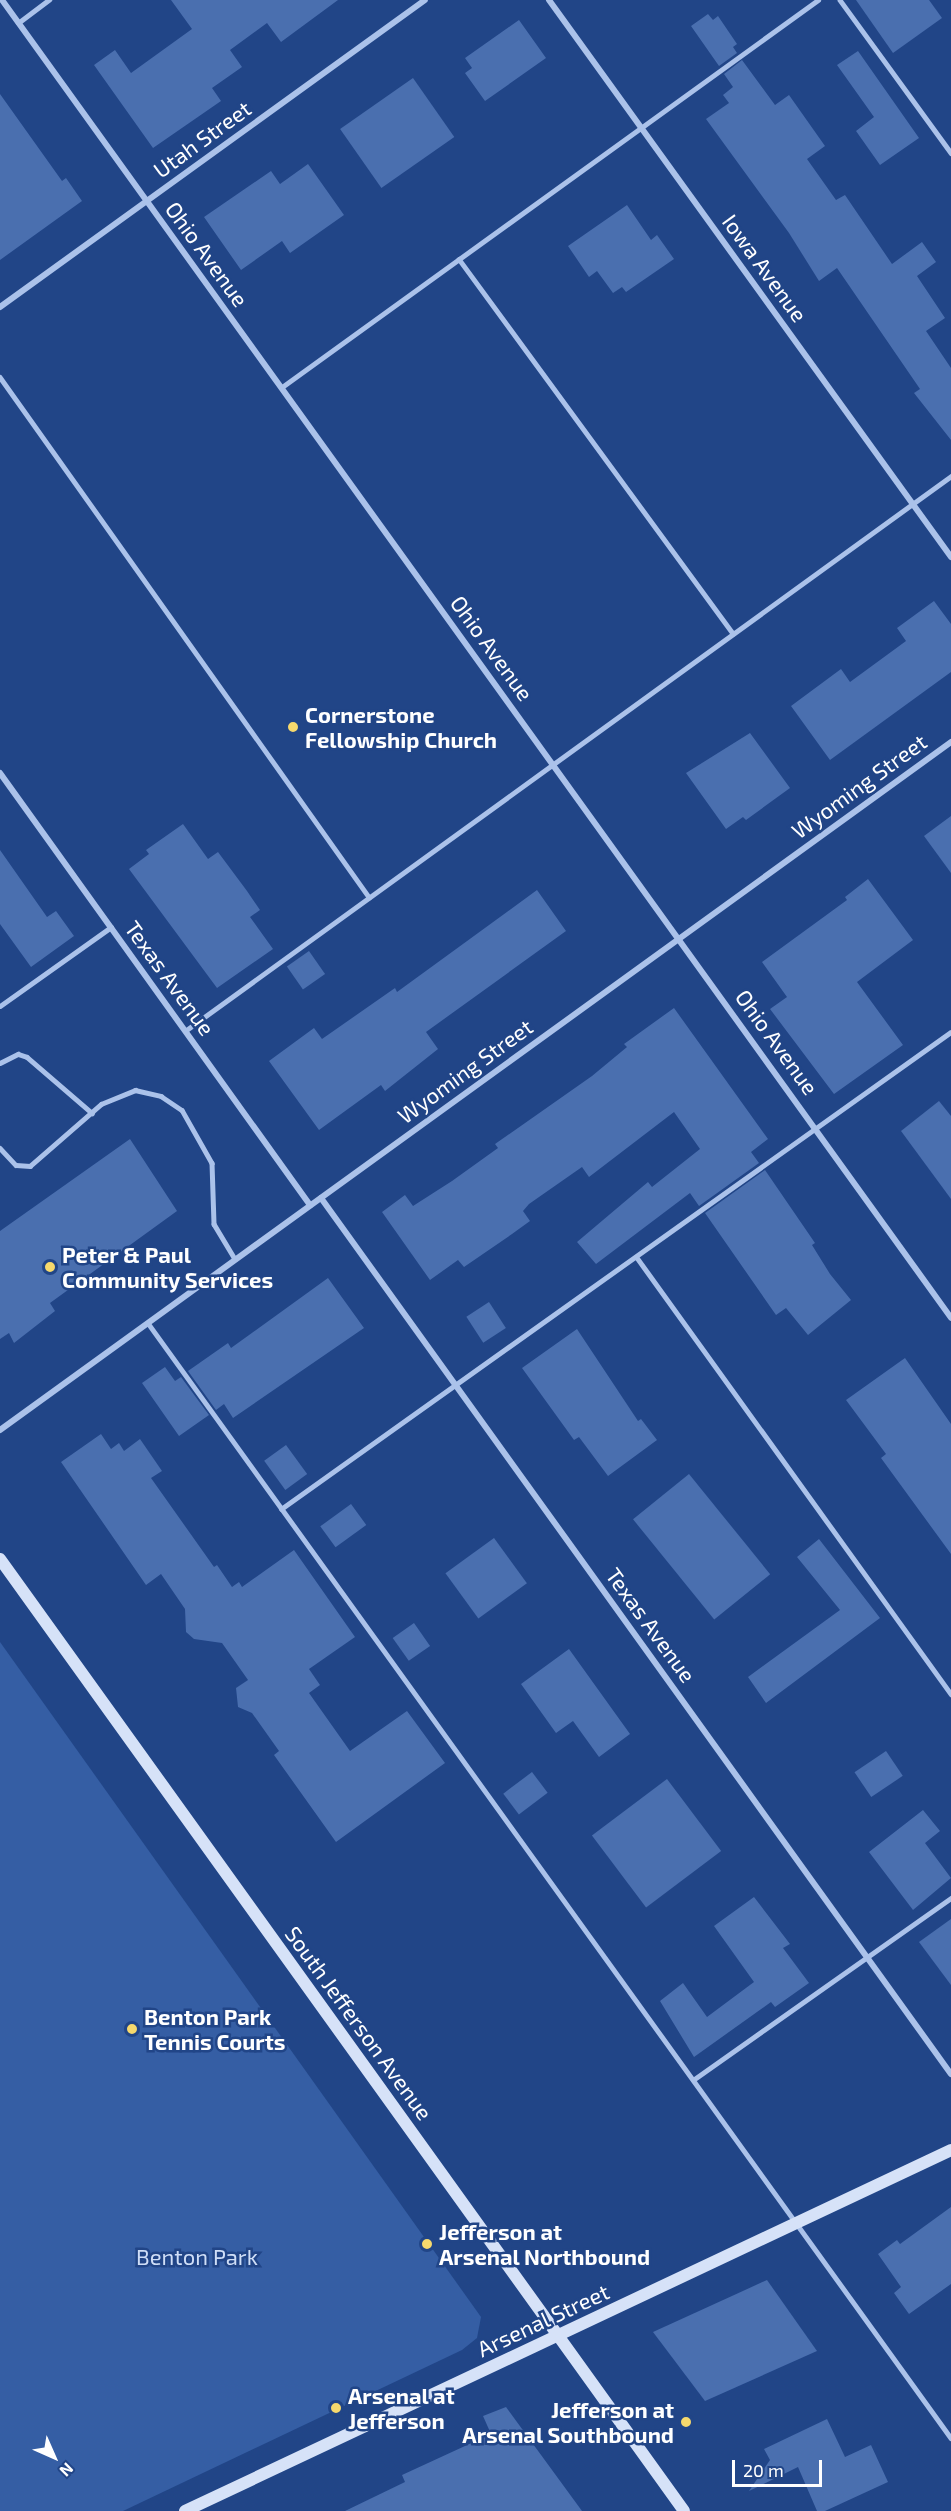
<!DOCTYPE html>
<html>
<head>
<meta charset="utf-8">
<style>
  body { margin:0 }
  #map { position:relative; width:951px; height:2511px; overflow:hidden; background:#214587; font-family:"Exo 2",sans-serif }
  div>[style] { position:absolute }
  .green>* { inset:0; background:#355ea4 }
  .building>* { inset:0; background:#4a6faf; transform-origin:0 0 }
  .service>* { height:4.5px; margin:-2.25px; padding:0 2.25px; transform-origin:2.25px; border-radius:2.25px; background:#abc2ea }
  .minor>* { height:6px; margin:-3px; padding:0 3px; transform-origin:3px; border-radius:3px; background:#abc2ea }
  .secondary>* { height:12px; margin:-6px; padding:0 6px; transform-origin:6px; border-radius:6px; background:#d6e2f8 }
  .dots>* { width:16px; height:16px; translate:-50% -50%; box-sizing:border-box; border:3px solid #214587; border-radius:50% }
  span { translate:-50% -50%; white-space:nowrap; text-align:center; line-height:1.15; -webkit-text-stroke:5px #214587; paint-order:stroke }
  .street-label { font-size:22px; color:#fff }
  .poi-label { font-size:22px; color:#fff; font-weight:700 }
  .left { translate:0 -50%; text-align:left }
  .right { translate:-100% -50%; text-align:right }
  .park-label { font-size:22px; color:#cfdef7 }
  .north { position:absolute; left:24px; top:2427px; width:60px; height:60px; -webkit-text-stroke:4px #214587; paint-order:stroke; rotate:135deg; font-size:16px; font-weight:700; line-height:24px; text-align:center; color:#fff }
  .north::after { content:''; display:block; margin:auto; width:21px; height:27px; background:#fff; clip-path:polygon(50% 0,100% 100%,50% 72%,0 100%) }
  .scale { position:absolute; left:732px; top:2460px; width:90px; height:27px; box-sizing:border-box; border:3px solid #fff; border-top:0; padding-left:8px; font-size:18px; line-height:21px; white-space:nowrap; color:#fff; -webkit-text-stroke:4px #214587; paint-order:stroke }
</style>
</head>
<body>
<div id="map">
  <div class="green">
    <div style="clip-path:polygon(0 1642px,481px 2317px,477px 2338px,462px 2350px,123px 2511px,0 2511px)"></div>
  </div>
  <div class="building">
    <div style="clip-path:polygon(171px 0,338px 0,281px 42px,267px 23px,230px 50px,242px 67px,212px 88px,221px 101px,153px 148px,94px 65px,115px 50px,131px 73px,192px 29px)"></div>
    <div style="clip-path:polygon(856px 0,929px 0,942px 18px,893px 53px)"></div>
    <div style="clip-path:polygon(708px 14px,713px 20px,718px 16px,737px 44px,733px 47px,737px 53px,719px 66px,691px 26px)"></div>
    <div style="clip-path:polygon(519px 20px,546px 58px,485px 101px,465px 73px,472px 68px,465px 58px)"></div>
    <div style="clip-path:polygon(858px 51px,919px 138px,880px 165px,856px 131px,874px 117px,837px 65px)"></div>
    <div style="clip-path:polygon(742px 60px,775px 105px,789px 95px,825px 146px,807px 159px,836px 200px,845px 195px,892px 264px,922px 242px,936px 262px,917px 276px,945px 318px,926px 331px,951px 368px,951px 440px,914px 393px,920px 389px,837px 268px,819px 281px,789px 233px,706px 119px,729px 103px,723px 95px,733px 87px,724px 74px)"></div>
    <div style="left:413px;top:78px;width:72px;height:89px;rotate:55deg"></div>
    <div style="clip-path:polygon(0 94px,62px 181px,66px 178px,82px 201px,0 260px)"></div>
    <div style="clip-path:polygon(308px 164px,344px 215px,290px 253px,282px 241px,241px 270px,204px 217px,271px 171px,280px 184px)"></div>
    <div style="clip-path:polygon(627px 205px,651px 240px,657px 235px,674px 259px,626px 292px,622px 287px,613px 293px,597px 271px,589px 277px,568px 246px)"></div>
    <div style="clip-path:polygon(934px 601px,951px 624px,951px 672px,830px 760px,791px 706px,841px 669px,850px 682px,906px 641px,897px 628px)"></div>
    <div style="clip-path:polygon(750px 733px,790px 788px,746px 820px,743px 817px,726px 829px,686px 773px)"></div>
    <div style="clip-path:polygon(951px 816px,951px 873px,924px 836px)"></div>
    <div style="clip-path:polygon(183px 824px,208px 859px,218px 852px,247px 891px,260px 910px,250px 917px,273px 949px,217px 988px,129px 869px,149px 854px,146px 850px)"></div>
    <div style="clip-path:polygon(0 850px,47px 917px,56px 911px,74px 936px,31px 967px,0 924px)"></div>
    <div style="clip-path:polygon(868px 879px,913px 940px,857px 982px,903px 1045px,834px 1094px,770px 1009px,787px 997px,762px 962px,847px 900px,845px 897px)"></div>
    <div style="clip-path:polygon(537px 890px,566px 931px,426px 1032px,438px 1049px,385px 1091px,381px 1085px,319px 1130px,269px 1061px,314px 1028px,322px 1039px,395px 988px,397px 992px)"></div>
    <div style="left:309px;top:951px;width:28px;height:27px;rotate:55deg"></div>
    <div style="clip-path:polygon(674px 1008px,768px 1139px,751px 1152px,759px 1163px,699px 1206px,690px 1193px,596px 1264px,577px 1242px,648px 1182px,652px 1187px,700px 1149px,674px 1112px,589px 1177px,582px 1167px,529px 1204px,523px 1211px,530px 1221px,512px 1234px,464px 1267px,458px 1260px,430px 1280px,382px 1212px,405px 1195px,413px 1206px,452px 1181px,498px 1148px,495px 1144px,592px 1076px,627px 1047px,624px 1044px)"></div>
    <div style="clip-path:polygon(939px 1101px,951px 1116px,951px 1199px,901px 1131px)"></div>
    <div style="clip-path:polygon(130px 1139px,177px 1211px,50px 1303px,55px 1311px,14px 1343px,9px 1333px,0 1339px,0 1231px)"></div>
    <div style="clip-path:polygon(765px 1170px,815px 1243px,812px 1245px,830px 1274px,851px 1300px,808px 1335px,786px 1308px,776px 1315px,705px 1213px)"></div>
    <div style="clip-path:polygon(328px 1278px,364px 1328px,233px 1418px,224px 1404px,216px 1410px,188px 1371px,228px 1343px,231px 1348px)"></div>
    <div style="left:489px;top:1302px;width:31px;height:27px;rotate:57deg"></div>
    <div style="clip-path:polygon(577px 1329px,638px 1421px,641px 1419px,657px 1440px,608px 1476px,579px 1437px,574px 1440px,522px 1368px)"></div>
    <div style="clip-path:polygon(905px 1358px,951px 1424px,951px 1554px,881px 1458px,886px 1454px,846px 1400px)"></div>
    <div style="clip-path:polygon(165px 1367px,175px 1381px,181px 1377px,209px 1415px,179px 1436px,142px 1383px)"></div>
    <div style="clip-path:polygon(101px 1434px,111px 1449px,119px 1443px,124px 1451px,140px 1439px,162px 1471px,151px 1478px,214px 1567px,217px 1565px,232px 1587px,239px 1582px,242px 1587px,294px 1550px,355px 1637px,309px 1669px,320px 1685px,309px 1693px,350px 1751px,407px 1711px,445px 1763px,336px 1842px,274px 1755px,279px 1751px,252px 1713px,238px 1707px,236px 1688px,248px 1680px,222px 1643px,194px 1639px,186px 1632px,185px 1609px,161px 1574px,146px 1585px,61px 1462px)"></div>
    <div style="left:286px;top:1445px;width:36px;height:27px;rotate:54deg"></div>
    <div style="left:689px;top:1474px;width:129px;height:72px;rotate:51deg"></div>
    <div style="left:351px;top:1504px;width:26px;height:38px;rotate:54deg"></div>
    <div style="left:494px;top:1538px;width:56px;height:60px;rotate:54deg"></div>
    <div style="clip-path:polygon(819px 1539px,880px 1618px,766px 1703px,748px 1677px,840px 1610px,797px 1557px)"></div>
    <div style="left:414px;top:1623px;width:28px;height:26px;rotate:55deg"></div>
    <div style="clip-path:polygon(569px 1649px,630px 1734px,599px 1757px,573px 1721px,556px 1733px,521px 1684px)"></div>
    <div style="left:886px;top:1751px;width:30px;height:38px;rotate:56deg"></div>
    <div style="left:532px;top:1772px;width:26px;height:36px;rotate:53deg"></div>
    <div style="left:667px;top:1779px;width:90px;height:94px;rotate:53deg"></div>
    <div style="clip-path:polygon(923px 1810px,940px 1831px,925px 1843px,951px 1878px,913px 1910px,869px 1852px)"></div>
    <div style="clip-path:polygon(754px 1897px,790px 1944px,783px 1948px,809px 1983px,775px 2007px,771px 2002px,694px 2057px,660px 2001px,683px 1983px,707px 2017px,754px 1982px,714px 1926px)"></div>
    <div style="clip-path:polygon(951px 1919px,951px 1985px,919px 1942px)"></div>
    <div style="clip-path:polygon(951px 2207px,951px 2284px,909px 2314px,894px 2293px,901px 2287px,878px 2254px,897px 2240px,900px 2244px)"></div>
    <div style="clip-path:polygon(767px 2280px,817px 2351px,705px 2401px,653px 2332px)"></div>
    <div style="clip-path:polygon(506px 2407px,582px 2511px,345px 2511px,405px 2482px,402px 2475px,491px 2434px,483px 2416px)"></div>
    <div style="clip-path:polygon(827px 2419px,845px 2457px,871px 2445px,888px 2482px,825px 2511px,817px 2511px,798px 2467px,749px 2491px,770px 2460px,764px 2449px)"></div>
  </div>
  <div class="service">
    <div style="left:840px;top:0;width:189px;rotate:54deg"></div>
    <div style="left:18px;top:23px;width:39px;rotate:-37deg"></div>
    <div style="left:459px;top:259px;width:464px;rotate:53.8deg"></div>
    <div style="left:0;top:377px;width:638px;rotate:54.64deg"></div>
    <div style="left:282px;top:387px;width:661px;rotate:-35.83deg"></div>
    <div style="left:0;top:1006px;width:136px;rotate:-35.4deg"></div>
    <div style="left:185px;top:1031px;width:946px;rotate:-35.92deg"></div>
    <div style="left:0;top:1063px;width:20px;rotate:-27deg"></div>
    <div style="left:18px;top:1054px;width:9px;rotate:18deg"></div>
    <div style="left:27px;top:1057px;width:86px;rotate:40.7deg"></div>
    <div style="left:0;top:1148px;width:23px;rotate:47deg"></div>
    <div style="left:16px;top:1165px;width:14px;rotate:4deg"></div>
    <div style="left:30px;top:1166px;width:94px;rotate:-41.1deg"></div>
    <div style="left:101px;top:1104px;width:37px;rotate:-22deg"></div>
    <div style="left:135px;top:1090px;width:27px;rotate:13deg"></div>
    <div style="left:161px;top:1096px;width:25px;rotate:34deg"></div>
    <div style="left:182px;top:1110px;width:61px;rotate:60.5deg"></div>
    <div style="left:212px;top:1163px;width:61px;rotate:88.1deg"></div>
    <div style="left:214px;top:1224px;width:41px;rotate:59deg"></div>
    <div style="left:638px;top:1259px;width:536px;rotate:54.26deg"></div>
    <div style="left:148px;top:1323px;width:1374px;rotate:54.24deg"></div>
    <div style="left:281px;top:1509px;width:822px;rotate:-35.45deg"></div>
    <div style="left:693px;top:2080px;width:316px;rotate:-35.2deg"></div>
  </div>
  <div class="minor">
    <div style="left:2px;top:0;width:1624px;rotate:54.24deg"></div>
    <div style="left:549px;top:0;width:687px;rotate:54.18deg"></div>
    <div style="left:0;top:307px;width:524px;rotate:-35.84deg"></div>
    <div style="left:0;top:773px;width:532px;rotate:54.34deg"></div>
    <div style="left:321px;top:1198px;width:1079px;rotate:54.28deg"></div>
    <div style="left:0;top:1430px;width:1174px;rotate:-35.88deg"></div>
  </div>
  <div class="secondary">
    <div style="left:0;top:1559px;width:1172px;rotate:54.3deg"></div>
    <div style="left:185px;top:2511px;width:847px;rotate:-25.23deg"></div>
  </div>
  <div class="dots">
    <div style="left:293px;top:727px;background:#f6d96d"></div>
    <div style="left:50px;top:1267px;background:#f6d96d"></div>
    <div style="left:132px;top:2029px;background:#f6d96d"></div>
    <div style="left:427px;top:2244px;background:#f6d96d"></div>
    <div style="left:336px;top:2408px;background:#f6d96d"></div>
    <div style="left:686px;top:2422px;background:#f6d96d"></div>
  </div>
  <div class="street-label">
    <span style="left:202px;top:139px;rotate:-36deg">Utah Street</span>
    <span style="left:207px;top:254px;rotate:54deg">Ohio Avenue</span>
    <span style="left:765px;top:268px;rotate:54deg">Iowa Avenue</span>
    <span style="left:492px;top:648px;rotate:54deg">Ohio Avenue</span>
    <span style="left:859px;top:786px;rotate:-36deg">Wyoming Street</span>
    <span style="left:170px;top:978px;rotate:54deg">Texas Avenue</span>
    <span style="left:777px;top:1042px;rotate:54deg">Ohio Avenue</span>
    <span style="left:465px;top:1071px;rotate:-36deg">Wyoming Street</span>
    <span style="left:651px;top:1625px;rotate:54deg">Texas Avenue</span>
    <span style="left:359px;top:2023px;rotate:54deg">South Jefferson Avenue</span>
    <span style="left:543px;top:2320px;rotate:-25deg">Arsenal Street</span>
  </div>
  <div class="poi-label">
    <span class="left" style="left:305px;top:727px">Cornerstone<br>Fellowship Church</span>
    <span class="left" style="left:62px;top:1267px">Peter &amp; Paul<br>Community Services</span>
    <span class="left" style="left:144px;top:2029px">Benton Park<br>Tennis Courts</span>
    <span class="left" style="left:439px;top:2244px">Jefferson at<br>Arsenal Northbound</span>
    <span class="left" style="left:348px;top:2408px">Arsenal at<br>Jefferson</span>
    <span class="right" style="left:674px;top:2422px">Jefferson at<br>Arsenal Southbound</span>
  </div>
  <div class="park-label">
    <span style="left:197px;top:2257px">Benton Park</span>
  </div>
  <div class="north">N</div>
  <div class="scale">20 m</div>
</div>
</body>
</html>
